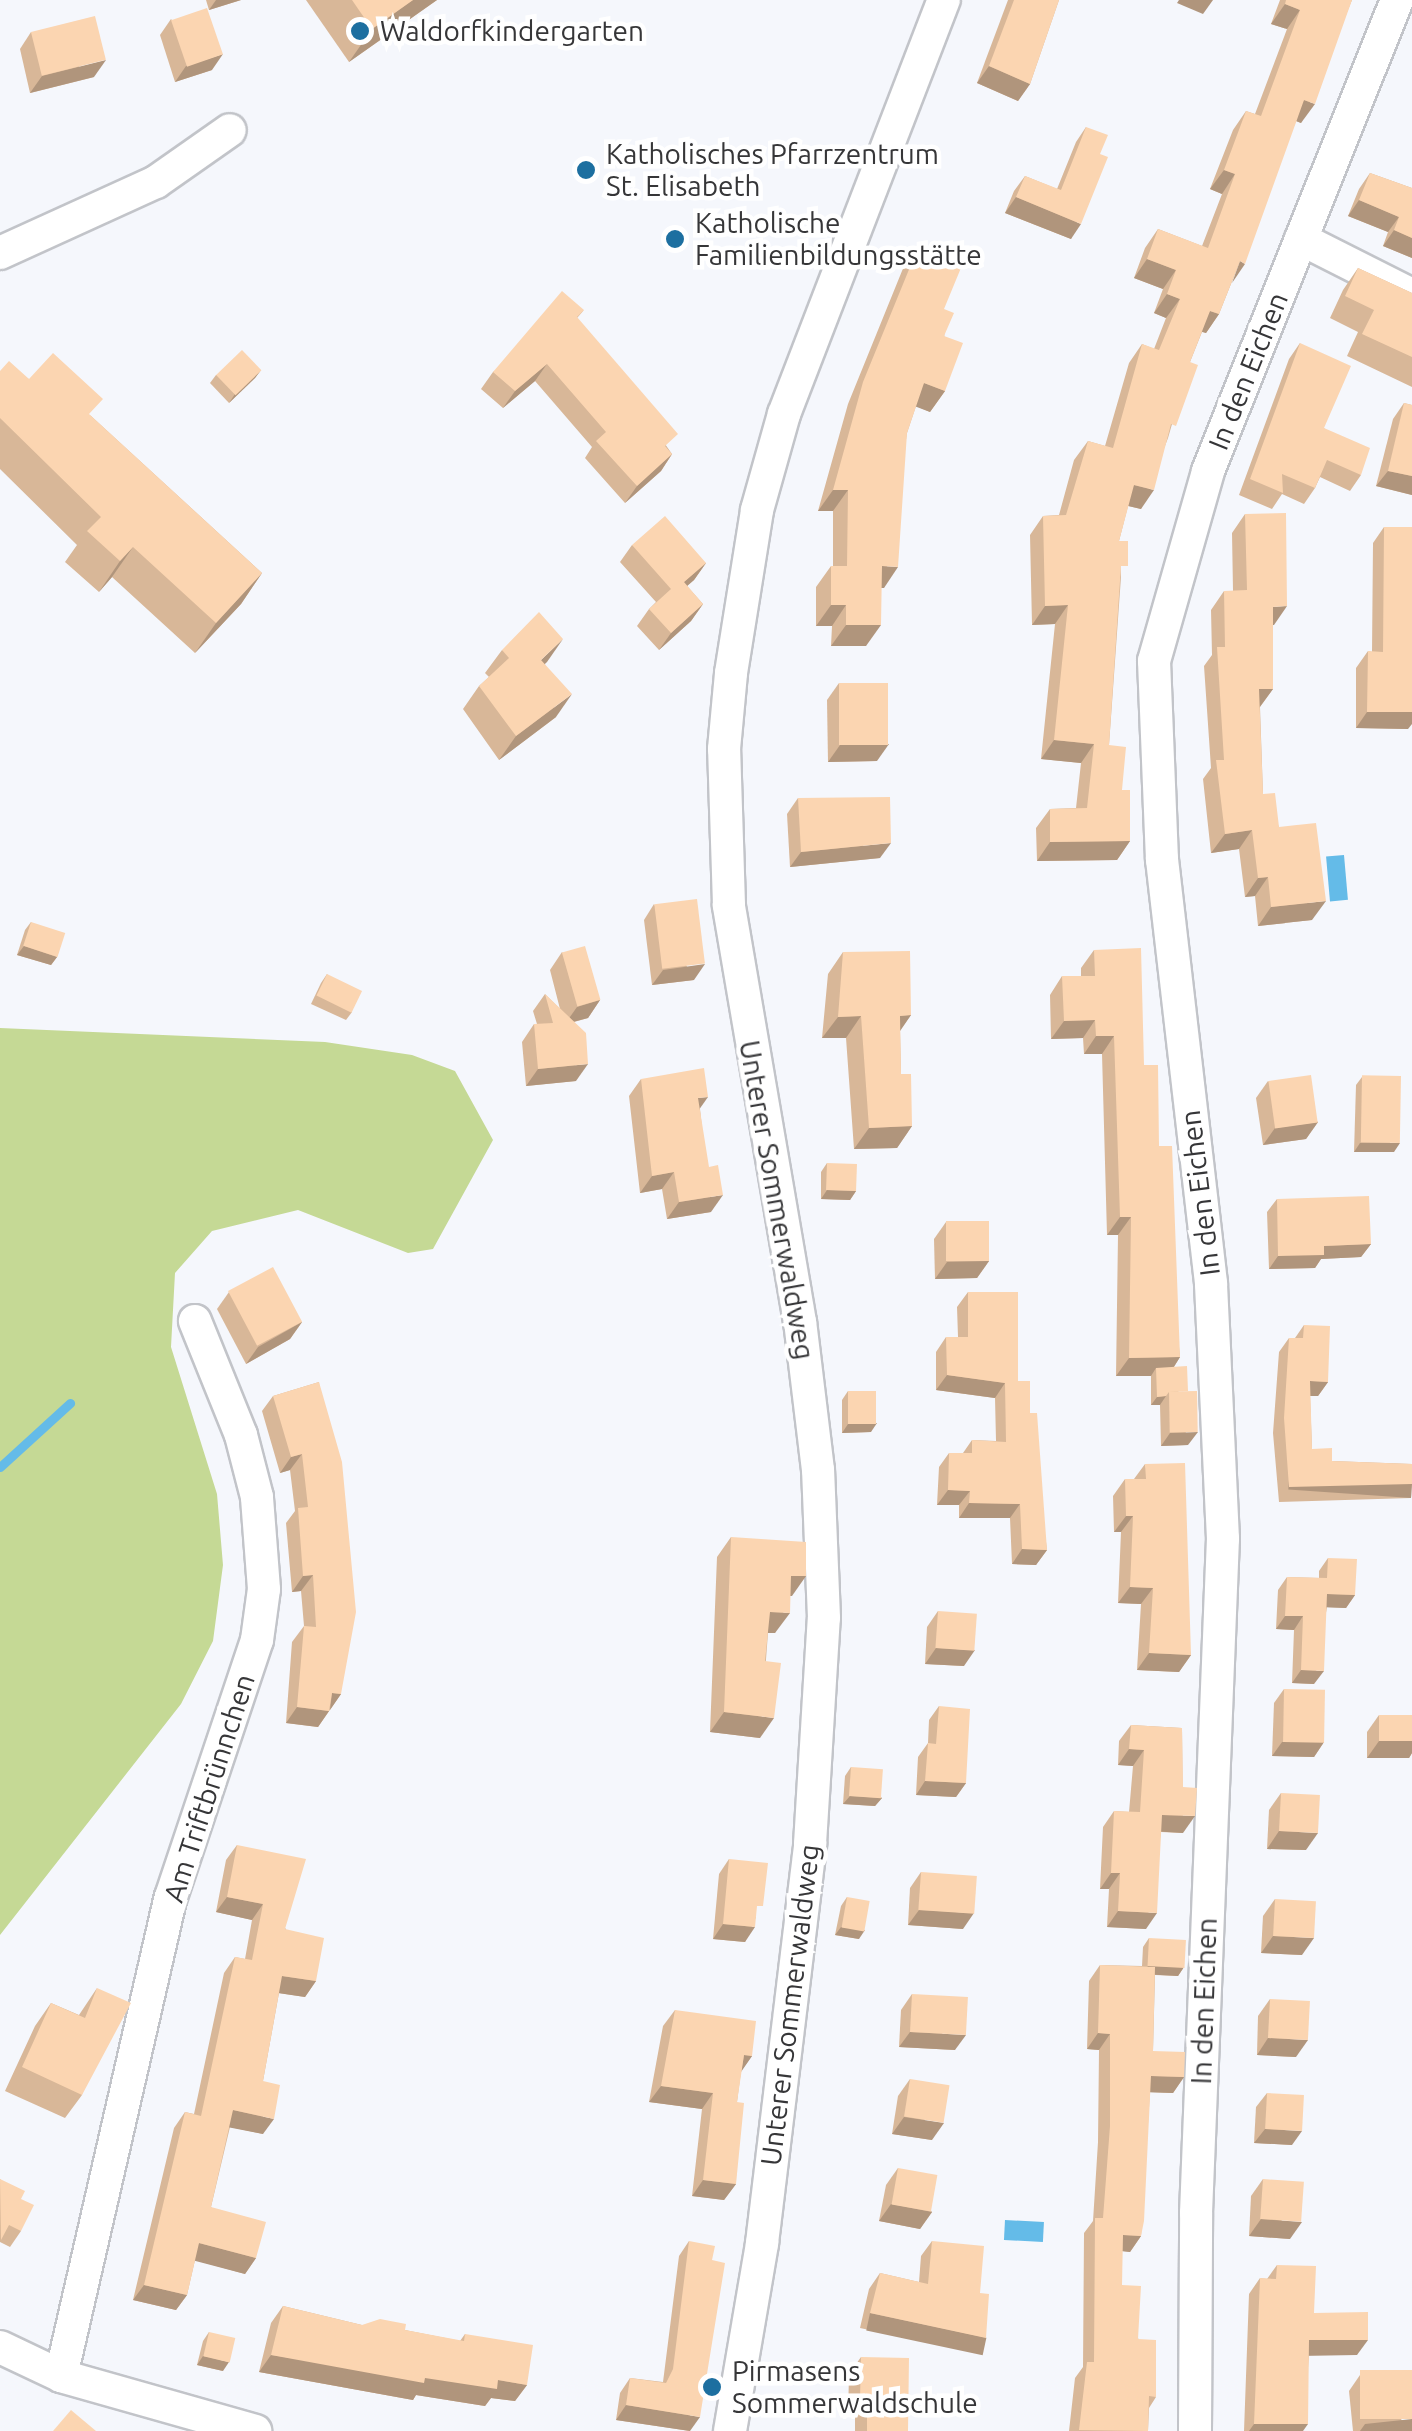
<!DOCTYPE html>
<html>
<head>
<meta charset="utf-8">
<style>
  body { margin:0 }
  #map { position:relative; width:1412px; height:2431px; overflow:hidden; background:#f5f7fc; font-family:Ubuntu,sans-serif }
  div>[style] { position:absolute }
  .green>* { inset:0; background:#c5d995 }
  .water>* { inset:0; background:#64bbe8; transform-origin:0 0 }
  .stream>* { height:9px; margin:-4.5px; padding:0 4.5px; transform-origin:4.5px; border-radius:4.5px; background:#64bbe8 }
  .roads { filter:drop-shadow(2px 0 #c2c4c9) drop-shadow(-2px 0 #c2c4c9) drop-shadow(0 2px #c2c4c9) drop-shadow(0 -2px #c2c4c9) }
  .minor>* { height:32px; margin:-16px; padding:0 16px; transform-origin:16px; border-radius:16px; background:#fff }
  .wall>* { inset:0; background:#d8b798 }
  .shaded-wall>* { inset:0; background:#b0957c; transform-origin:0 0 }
  .building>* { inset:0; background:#fbd5b1; transform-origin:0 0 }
  .dots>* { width:28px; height:28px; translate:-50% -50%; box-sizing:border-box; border:5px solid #fff; border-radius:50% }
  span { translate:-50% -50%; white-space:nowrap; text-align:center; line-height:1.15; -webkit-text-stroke:9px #fff; paint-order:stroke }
  .poi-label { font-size:28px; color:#363638 }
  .left { translate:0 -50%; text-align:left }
  .street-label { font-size:28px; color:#363638 }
</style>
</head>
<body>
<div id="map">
  <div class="green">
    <div style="clip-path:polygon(0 1028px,325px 1042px,412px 1055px,455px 1071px,493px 1140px,433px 1249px,408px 1253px,298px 1210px,212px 1231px,175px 1273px,171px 1347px,217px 1494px,223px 1565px,213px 1641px,181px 1704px,0 1935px)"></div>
  </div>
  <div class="water">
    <div style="left:1344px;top:855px;width:45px;height:18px;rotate:85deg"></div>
    <div style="left:1005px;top:2220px;width:39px;height:20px;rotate:3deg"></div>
  </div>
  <div class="stream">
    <div style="left:0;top:1467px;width:95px;rotate:-42.4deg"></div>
  </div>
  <div class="roads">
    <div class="minor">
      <div style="left:1301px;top:239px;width:124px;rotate:26.8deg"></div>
      <div style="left:0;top:253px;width:171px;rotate:-24.5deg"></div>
      <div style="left:156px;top:182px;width:90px;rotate:-35.1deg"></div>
      <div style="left:0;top:2347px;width:68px;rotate:25.4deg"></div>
      <div style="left:61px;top:2376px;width:202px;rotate:15.8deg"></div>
      <div style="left:61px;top:2376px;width:491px;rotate:-77.1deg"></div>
      <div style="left:171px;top:1897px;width:271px;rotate:-71.5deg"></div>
      <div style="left:257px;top:1640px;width:51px;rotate:-82.2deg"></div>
      <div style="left:264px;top:1589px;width:92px;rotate:-94.4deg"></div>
      <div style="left:257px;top:1497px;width:64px;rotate:-104.5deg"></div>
      <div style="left:241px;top:1435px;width:123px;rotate:-112deg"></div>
      <div style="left:730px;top:2431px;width:191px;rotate:-80.3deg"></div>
      <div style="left:762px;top:2243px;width:402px;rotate:-83.1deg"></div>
      <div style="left:810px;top:1844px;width:226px;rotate:-86.5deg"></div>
      <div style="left:824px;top:1618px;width:148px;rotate:-92.3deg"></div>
      <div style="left:818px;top:1470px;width:149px;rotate:-96.9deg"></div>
      <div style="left:800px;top:1322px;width:423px;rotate:-99.7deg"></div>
      <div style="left:729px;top:905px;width:156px;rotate:-91.8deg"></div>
      <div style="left:724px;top:749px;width:76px;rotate:-84.7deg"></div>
      <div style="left:731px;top:673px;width:165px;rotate:-80.9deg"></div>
      <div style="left:757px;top:510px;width:100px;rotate:-74.3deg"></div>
      <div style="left:784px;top:414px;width:444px;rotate:-68.9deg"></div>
      <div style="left:1195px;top:2431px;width:218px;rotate:-89.7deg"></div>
      <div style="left:1196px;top:2213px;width:675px;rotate:-87.71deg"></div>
      <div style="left:1223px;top:1539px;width:256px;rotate:-92.7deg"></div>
      <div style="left:1211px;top:1283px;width:426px;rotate:-96.6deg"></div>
      <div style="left:1162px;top:860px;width:199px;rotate:-92.3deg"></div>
      <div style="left:1154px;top:661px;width:198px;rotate:-74.1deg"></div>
      <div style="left:1208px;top:471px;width:508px;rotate:-68.14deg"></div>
    </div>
  </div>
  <div class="wall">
    <div style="clip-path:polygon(206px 0,241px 0,209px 10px)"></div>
    <div style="clip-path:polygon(306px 0,437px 0,349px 62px)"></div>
    <div style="clip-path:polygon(1008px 0,1059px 0,1030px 84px,1018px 101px,977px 83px)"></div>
    <div style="clip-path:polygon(1280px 0,1352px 0,1301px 123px,1296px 121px,1219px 314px,1206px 333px,1202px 332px,1190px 362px,1168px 438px,1141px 509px,1128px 506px,1119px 541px,1121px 577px,1109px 745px,1122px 790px,1130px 841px,1117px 860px,1037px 861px,1036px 828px,1050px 809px,1076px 808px,1081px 763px,1041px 759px,1055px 624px,1032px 625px,1030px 535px,1043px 516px,1059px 515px,1074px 460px,1088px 441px,1105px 446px,1129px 363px,1142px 344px,1154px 349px,1166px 318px,1154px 313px,1163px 289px,1134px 278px,1145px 248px,1158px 229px,1202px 246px,1222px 194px,1210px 189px,1233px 130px,1246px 111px,1255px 114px,1287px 29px,1271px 24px)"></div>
    <div style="clip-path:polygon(171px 19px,212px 70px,175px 82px,160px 35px)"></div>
    <div style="clip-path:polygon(31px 32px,94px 77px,30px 93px,20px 49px)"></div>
    <div style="clip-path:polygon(1086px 127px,1100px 154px,1071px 239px,1005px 213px,1014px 191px,1025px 176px,1057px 189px,1076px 142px)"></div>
    <div style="clip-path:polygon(1370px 173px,1412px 188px,1412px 258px,1383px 246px,1388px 232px,1348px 216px,1359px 189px)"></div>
    <div style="clip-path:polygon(919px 245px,944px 309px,945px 391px,930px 412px,916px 406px,907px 433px,884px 588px,881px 588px,866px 646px,831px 646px,832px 626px,816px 626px,816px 587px,831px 566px,833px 566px,833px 511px,818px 511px,848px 404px,904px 266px)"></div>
    <div style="clip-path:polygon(1358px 268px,1412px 293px,1412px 387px,1347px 356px,1358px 332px,1330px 318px,1343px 290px)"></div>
    <div style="clip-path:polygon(584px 310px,577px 318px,672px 454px,661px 471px,625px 503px,585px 458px,592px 447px,535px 381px,503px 408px,481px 389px,493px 372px)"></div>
    <div style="clip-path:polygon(1300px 343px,1324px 428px,1361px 475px,1350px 491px,1320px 477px,1315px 488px,1304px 504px,1282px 494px,1272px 509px,1239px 495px,1289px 359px)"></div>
    <div style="clip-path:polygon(261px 370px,255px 378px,229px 403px,210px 383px,216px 375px)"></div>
    <div style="clip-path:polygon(0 371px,29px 379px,91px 416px,262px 573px,241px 604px,195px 653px,112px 577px,99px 592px,65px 562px,77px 545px,0 469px)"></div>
    <div style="clip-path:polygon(1404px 403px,1412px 405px,1412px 495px,1376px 486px,1393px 419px)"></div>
    <div style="clip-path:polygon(1245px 514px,1274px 625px,1273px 625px,1273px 689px,1260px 707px,1263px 794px,1279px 827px,1312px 920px,1258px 926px,1255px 896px,1245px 897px,1239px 849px,1211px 853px,1203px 779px,1211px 768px,1204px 666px,1212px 655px,1211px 610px,1224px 591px,1233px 591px,1232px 533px)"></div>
    <div style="clip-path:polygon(1384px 527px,1408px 729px,1356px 728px,1356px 668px,1368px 651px,1372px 652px,1373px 543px)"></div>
    <div style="clip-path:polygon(632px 545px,706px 563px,694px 580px,687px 586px,703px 604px,691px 621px,659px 650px,637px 626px,649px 609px,656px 602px,620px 562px)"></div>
    <div style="clip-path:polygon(502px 650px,545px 664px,556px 717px,499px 760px,463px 709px,479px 686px,489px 677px,485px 673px)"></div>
    <div style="clip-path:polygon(839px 683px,877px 761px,828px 762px,827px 700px)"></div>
    <div style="clip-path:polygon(798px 798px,880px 858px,790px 867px,787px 814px)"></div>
    <div style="clip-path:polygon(654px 904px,694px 980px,652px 985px,644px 920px)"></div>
    <div style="clip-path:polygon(31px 922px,57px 957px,51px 965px,17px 955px,25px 930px)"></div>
    <div style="clip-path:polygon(1094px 950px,1144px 1065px,1159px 1146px,1180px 1357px,1174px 1367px,1188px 1445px,1161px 1446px,1160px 1405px,1151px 1405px,1151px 1376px,1116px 1376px,1118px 1235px,1107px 1235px,1102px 1054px,1084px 1054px,1083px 1038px,1051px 1039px,1050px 995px,1062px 976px,1081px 976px,1081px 968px)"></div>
    <div style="clip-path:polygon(562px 952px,600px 1000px,588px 1018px,574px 1022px,576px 1081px,526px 1086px,522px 1042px,534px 1024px,537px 1024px,533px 1011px,545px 994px,560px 1009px,550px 970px)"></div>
    <div style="clip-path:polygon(843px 952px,911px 1015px,900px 1030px,901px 1074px,912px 1126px,897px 1148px,854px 1149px,846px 1038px,822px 1038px,828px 974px)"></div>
    <div style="clip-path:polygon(327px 974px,352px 1012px,346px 1020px,311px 1004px,321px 983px)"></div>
    <div style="clip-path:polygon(1362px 1077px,1394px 1152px,1354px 1152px,1356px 1085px)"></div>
    <div style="clip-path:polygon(641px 1079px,700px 1109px,711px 1212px,667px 1219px,662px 1189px,640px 1193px,629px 1096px)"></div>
    <div style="clip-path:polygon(1268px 1081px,1318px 1122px,1306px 1139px,1263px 1145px,1256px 1098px)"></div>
    <div style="clip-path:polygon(827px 1163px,856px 1191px,850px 1200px,821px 1199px,821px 1172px)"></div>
    <div style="clip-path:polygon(1277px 1199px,1371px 1244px,1361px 1257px,1321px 1259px,1315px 1268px,1269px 1269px,1267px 1212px)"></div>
    <div style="clip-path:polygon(946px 1222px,989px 1261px,977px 1278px,935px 1279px,934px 1239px)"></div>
    <div style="clip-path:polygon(229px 1292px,302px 1322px,290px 1339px,246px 1364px,217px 1309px)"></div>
    <div style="clip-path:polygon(968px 1292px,1018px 1381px,1030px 1413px,1047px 1550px,1036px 1565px,1012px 1564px,1010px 1518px,959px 1518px,959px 1505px,937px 1505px,939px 1467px,949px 1453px,963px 1453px,972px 1440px,996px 1441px,995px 1398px,936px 1390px,936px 1352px,946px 1337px,958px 1337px,957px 1307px)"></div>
    <div style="clip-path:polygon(1304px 1325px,1328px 1382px,1318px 1396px,1310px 1396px,1312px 1449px,1332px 1461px,1412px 1464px,1411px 1498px,1279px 1502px,1273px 1433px,1279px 1352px,1289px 1338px,1295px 1338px)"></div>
    <div style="clip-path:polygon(319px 1382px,341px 1694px,318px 1727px,286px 1723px,292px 1642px,304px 1626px,301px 1591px,292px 1592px,286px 1523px,295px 1511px,290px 1470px,280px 1473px,262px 1411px,273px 1396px)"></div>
    <div style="clip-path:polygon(848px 1391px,871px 1432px,842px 1433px,842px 1400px)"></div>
    <div style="clip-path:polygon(1145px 1464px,1191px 1655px,1179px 1672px,1137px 1670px,1141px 1604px,1118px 1603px,1121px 1532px,1114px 1532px,1113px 1496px,1125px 1479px,1134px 1479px)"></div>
    <div style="clip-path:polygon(731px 1537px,806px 1576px,790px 1596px,775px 1633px,768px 1633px,760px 1738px,710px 1732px,717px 1557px)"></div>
    <div style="clip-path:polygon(1328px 1558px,1355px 1595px,1346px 1608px,1327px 1607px,1314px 1684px,1292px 1683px,1294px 1630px,1276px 1629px,1278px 1590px,1287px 1577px,1319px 1578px,1319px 1571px)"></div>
    <div style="clip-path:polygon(938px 1611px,964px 1666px,925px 1664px,927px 1627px)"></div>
    <div style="clip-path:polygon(1284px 1689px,1324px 1742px,1314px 1757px,1272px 1756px,1274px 1703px)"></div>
    <div style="clip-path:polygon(939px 1706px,966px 1783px,956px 1797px,916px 1795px,918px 1757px,928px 1743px,929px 1720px)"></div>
    <div style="clip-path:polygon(1379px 1715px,1412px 1715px,1412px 1753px,1409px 1758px,1367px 1758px,1367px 1732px)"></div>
    <div style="clip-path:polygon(1131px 1725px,1182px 1728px,1183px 1833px,1161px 1832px,1146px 1929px,1107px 1927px,1109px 1889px,1100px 1889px,1103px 1827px,1114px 1811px,1129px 1812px,1133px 1766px,1118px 1765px,1119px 1741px)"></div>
    <div style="clip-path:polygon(851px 1767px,882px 1798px,875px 1806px,843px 1804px,845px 1776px)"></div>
    <div style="clip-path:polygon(1281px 1793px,1306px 1850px,1267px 1849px,1269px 1810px)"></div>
    <div style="clip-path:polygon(237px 1845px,316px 1981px,305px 1997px,279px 1993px,263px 2081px,263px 2134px,230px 2127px,211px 2207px,256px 2258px,245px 2274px,195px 2260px,187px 2295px,176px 2310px,133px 2300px,174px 2128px,185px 2112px,194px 2114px,224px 1973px,235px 1957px,245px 1959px,252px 1920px,216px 1912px,226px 1860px)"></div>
    <div style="clip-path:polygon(729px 1859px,756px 1917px,745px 1942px,713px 1939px,719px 1874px)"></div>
    <div style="clip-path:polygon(921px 1872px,963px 1929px,908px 1925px,910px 1888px)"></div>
    <div style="clip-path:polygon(847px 1897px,859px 1939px,835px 1935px,841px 1906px)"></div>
    <div style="clip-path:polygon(1275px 1899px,1302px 1955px,1261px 1953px,1263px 1916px)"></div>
    <div style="clip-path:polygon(1149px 1938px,1184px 1967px,1178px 1976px,1155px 1975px,1153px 2051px,1184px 2077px,1173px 2093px,1150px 2092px,1141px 2236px,1130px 2252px,1122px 2251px,1122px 2285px,1156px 2397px,1149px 2408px,1148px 2431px,1069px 2431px,1075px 2378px,1083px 2367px,1084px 2233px,1093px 2221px,1098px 2142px,1099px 2050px,1087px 2049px,1089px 1981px,1100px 1965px,1142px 1966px,1143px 1947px)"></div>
    <div style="clip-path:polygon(97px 1988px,82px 2095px,65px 2118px,5px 2091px,35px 2026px,51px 2003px,79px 2015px)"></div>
    <div style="clip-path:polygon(912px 1994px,955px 2050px,899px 2047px,901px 2010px)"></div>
    <div style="clip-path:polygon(1270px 1999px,1296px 2057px,1257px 2055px,1258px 2016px)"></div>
    <div style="clip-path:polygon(675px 2010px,752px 2056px,741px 2071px,737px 2102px,736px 2184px,724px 2200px,692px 2196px,702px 2109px,649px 2102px,663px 2026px)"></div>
    <div style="clip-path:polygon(910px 2079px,932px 2140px,892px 2134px,898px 2096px)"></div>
    <div style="clip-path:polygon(1267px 2093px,1292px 2145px,1254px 2143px,1256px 2107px)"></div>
    <div style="clip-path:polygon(898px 2168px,932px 2212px,920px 2229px,879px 2221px,886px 2185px)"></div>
    <div style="clip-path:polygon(0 2179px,21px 2199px,21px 2231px,10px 2247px,0 2242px)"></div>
    <div style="clip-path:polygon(1263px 2179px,1290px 2239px,1249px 2236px,1251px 2196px)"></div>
    <div style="clip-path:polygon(689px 2241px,690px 2431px,616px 2420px,620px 2393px,630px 2378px,663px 2382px,679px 2256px)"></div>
    <div style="clip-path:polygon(932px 2241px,980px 2293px,986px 2338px,976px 2353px,860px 2328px,869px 2289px,880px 2273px,919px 2282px,921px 2256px)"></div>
    <div style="clip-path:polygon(1277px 2265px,1314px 2313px,1357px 2355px,1309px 2355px,1303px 2431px,1244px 2431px,1249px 2294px,1260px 2278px,1267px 2279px)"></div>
    <div style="clip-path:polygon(283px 2306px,362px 2325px,405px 2330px,460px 2341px,465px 2334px,527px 2385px,515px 2401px,491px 2398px,485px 2406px,416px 2395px,413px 2400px,259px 2372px,271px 2323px)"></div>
    <div style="clip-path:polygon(209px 2332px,223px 2371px,197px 2365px,203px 2341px)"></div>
    <div style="clip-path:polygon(861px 2357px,908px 2431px,855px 2431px,855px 2416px,848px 2416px,849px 2374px)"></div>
    <div style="clip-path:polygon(1360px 2375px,1412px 2431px,1353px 2431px,1349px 2391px)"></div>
  </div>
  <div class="shaded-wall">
    <div style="clip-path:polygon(216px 0,241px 0,209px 10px)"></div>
    <div style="clip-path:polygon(413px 0,437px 0,349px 62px,372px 29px)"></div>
    <div style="clip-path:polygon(1179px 0,1213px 0,1203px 14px,1177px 3px)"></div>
    <div style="clip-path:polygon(1285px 4px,1300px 10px,1287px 29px,1271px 24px)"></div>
    <div style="clip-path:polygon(223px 54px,212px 70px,175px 82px,186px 66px)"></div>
    <div style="clip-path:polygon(106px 60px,94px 77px,30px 93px,42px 76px)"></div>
    <div style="clip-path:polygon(989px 66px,1030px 84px,1018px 101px,977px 83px)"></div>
    <div style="clip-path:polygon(1304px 100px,1315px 104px,1301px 123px,1291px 119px)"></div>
    <div style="clip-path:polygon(1224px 170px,1235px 174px,1222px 194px,1210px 189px)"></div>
    <div style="clip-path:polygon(1016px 197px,1081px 224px,1071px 239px,1005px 213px)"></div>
    <div style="clip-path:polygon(1359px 200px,1399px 217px,1388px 232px,1348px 216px)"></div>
    <div style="clip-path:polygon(1394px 230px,1412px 238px,1412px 258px,1383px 246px)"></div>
    <div style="clip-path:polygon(1147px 259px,1176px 270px,1163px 289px,1134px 278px)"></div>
    <div style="clip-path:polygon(1240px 261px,1245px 264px,1232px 283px)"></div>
    <div style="clip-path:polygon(1167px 294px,1180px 299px,1166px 318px,1154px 313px)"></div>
    <div style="clip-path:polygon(1210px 311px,1219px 314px,1206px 333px,1197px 330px)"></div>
    <div style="clip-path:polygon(547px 364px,535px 381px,503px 408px,515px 391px)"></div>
    <div style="clip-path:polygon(261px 370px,255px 378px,229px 403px,235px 394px)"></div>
    <div style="clip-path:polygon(924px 383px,945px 391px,930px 412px,909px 404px)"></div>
    <div style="clip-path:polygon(672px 454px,661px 471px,625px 503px,637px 486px)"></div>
    <div style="clip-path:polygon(1388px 471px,1412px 476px,1412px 495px,1376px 486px)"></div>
    <div style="clip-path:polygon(1134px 485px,1154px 490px,1141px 509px,1120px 504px)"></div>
    <div style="clip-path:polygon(833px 490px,848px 490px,833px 511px,818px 511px)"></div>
    <div style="clip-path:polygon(133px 547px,112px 577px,99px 592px,120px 561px)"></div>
    <div style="clip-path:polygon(706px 563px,694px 580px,672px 599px,684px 582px)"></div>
    <div style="clip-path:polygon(882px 566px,898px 567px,884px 588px,867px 588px)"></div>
    <div style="clip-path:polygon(262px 573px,241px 604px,195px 653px,216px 623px)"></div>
    <div style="clip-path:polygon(703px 604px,691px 621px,659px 650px,671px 633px)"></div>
    <div style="clip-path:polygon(831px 605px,846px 605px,832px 626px,816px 626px)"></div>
    <div style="clip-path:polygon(1068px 605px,1055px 624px,1032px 625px,1045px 606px)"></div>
    <div style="clip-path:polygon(1287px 606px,1274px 625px,1260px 626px,1273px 607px)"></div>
    <div style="clip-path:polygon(846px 625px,881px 625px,866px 646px,831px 646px)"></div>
    <div style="clip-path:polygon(563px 639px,547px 662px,525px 683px,541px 660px)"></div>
    <div style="clip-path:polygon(1259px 689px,1273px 689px,1259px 708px)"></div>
    <div style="clip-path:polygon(572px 694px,556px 717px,499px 760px,516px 736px)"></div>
    <div style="clip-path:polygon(1367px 712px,1412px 712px,1412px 724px,1408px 729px,1356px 728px)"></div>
    <div style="clip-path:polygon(1054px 740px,1094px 744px,1081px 763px,1041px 759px)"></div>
    <div style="clip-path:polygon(889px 744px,877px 761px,828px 762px,840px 745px)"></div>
    <div style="clip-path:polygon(1252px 830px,1239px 849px,1211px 853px,1225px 834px)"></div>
    <div style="clip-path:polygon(1130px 841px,1117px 860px,1037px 861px,1050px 842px)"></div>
    <div style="clip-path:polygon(891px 843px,880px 858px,790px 867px,801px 852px)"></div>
    <div style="clip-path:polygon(1268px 877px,1255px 896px,1245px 897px,1258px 878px)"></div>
    <div style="clip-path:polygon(1326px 901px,1312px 920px,1258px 926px,1271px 907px)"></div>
    <div style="clip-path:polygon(24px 946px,57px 957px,51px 965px,17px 955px)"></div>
    <div style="clip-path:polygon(705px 964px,694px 980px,652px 985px,663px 970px)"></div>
    <div style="clip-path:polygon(600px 1000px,588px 1018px,565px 1024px,577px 1007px)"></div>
    <div style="clip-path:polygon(911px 1015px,896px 1037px,900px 1016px)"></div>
    <div style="clip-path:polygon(861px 1016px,846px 1038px,822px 1038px,838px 1017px)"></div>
    <div style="clip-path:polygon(1095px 1020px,1083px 1038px,1051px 1039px,1064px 1021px)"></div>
    <div style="clip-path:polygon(1096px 1036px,1114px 1036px,1102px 1054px,1084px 1054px)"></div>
    <div style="clip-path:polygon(588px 1064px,576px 1081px,526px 1086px,538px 1069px)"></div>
    <div style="clip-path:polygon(708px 1097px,696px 1114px,698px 1098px)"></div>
    <div style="clip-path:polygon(1318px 1122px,1306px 1139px,1263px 1145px,1275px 1128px)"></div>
    <div style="clip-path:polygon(912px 1126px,897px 1148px,854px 1149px,869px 1128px)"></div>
    <div style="clip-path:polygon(1360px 1143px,1400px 1143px,1394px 1152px,1354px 1152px)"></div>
    <div style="clip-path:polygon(674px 1172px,662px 1189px,640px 1193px,652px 1176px)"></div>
    <div style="clip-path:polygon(827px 1190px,856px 1191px,850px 1200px,821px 1199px)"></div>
    <div style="clip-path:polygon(723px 1195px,711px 1212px,667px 1219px,679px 1202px)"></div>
    <div style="clip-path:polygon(1120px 1217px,1131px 1217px,1118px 1235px,1107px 1235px)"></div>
    <div style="clip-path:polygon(1371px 1244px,1361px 1257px,1321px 1259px,1315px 1268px,1269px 1269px,1278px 1256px,1324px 1246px)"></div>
    <div style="clip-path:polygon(989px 1261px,977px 1278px,935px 1279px,947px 1262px)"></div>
    <div style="clip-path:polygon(302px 1322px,290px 1339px,246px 1364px,258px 1347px)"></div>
    <div style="clip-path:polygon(1180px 1357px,1168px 1376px,1156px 1368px,1151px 1376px,1116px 1376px,1129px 1358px)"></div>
    <div style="clip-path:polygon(947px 1375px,1005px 1383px,995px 1398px,936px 1390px)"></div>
    <div style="clip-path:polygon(1310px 1381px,1328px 1382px,1318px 1396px,1300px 1396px)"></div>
    <div style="clip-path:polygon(1166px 1396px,1160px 1405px,1151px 1405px,1157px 1397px)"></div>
    <div style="clip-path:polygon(877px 1423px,871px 1432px,842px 1433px,848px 1424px)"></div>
    <div style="clip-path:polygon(1198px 1432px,1188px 1445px,1161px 1446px,1170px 1433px)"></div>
    <div style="clip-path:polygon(302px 1454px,290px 1470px,280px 1473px,291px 1457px)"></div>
    <div style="left:1412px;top:1484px;width:14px;height:123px;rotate:94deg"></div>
    <div style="clip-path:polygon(948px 1490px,970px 1491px,959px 1505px,937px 1505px)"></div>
    <div style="clip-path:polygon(969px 1503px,1020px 1504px,1010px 1518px,959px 1518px)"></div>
    <div style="clip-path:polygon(1126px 1516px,1133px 1516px,1121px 1532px,1114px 1532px)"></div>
    <div style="clip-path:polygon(1022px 1549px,1047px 1550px,1036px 1565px,1012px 1564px)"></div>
    <div style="clip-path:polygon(313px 1575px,301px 1591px,292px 1592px,303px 1576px)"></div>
    <div style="clip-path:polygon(791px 1576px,806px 1576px,792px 1596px,777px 1596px)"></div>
    <div style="clip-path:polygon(1130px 1587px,1153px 1588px,1141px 1604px,1118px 1603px)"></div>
    <div style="clip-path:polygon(1327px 1594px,1355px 1595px,1346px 1608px,1318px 1607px)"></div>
    <div style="clip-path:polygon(770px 1612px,790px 1613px,775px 1633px,756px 1633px)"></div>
    <div style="clip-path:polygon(1285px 1616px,1303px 1616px,1294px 1630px,1276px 1629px)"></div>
    <div style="clip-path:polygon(936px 1648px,975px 1650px,964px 1666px,925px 1664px)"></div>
    <div style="clip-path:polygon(1149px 1653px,1191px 1655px,1179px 1672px,1137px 1670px)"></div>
    <div style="clip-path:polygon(1301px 1670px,1324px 1671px,1314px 1684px,1292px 1683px)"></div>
    <div style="clip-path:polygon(332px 1693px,341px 1694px,330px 1710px)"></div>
    <div style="clip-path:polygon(297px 1707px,329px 1711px,318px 1727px,286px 1723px)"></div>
    <div style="clip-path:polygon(724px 1712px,774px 1718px,760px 1738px,710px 1732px)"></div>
    <div style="clip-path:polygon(1379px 1741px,1412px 1741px,1412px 1753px,1409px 1758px,1367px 1758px)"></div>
    <div style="clip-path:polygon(1282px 1742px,1324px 1742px,1314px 1757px,1272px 1756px)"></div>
    <div style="clip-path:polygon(1129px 1749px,1144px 1750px,1133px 1766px,1118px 1765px)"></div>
    <div style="clip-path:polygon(925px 1781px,966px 1783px,956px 1797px,916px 1795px)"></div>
    <div style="clip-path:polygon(850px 1796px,882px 1798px,875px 1806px,843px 1804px)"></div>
    <div style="clip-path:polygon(1162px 1815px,1195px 1816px,1183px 1833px,1151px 1831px)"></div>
    <div style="clip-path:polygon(1279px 1831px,1318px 1833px,1306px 1850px,1267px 1849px)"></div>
    <div style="clip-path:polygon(1111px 1873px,1120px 1873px,1109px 1889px,1100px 1889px)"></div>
    <div style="clip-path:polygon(227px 1897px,263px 1904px,252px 1920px,216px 1912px)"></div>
    <div style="clip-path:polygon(919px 1910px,974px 1913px,963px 1929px,908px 1925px)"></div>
    <div style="clip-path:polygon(1118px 1911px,1157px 1913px,1146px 1929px,1107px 1927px)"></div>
    <div style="clip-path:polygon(723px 1924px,755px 1927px,745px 1942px,713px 1939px)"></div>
    <div style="clip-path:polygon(841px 1927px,865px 1930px,859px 1939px,835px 1935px)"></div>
    <div style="clip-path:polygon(1273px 1936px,1314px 1938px,1302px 1955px,1261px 1953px)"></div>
    <div style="clip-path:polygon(1148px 1966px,1184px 1967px,1178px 1976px,1142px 1974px)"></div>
    <div style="clip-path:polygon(282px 1976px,316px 1981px,305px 1997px,271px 1992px)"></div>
    <div style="clip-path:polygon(910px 2032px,966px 2035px,955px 2050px,899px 2047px)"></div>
    <div style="clip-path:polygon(1098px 2033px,1110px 2034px,1099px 2050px,1087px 2049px)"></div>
    <div style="clip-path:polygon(1268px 2038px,1308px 2040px,1296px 2057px,1257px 2055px)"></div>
    <div style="clip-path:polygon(744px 2055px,752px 2056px,741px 2072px)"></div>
    <div style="clip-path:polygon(1151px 2076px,1184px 2077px,1173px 2093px,1140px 2092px)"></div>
    <div style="clip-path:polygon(661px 2086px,713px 2093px,702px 2109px,649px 2102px)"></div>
    <div style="clip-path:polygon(233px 2110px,274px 2119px,263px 2134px,222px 2126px)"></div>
    <div style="clip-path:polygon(904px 2117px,944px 2123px,932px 2140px,892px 2134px)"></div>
    <div style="clip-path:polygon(1265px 2129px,1302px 2131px,1292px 2145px,1254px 2143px)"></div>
    <div style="clip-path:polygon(703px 2180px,736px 2184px,724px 2200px,692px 2196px)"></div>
    <div style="clip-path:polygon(891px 2204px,932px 2212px,920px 2229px,879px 2221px)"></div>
    <div style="clip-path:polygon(1261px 2219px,1302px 2222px,1290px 2239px,1249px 2236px)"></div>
    <div style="clip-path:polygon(1123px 2235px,1141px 2236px,1130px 2252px,1112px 2250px)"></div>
    <div style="clip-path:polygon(199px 2243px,256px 2258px,245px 2274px,188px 2259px)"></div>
    <div style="clip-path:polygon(144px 2285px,187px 2295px,176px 2310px,133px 2300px)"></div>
    <div style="left:870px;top:2313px;width:119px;height:18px;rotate:12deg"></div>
    <div style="clip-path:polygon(1309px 2340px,1368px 2340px,1357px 2355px,1299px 2356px)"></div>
    <div style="clip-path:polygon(271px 2355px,425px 2378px,498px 2380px,527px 2385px,515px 2401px,491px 2398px,485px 2406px,416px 2395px,413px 2400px,259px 2372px)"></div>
    <div style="clip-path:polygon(203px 2356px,229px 2362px,223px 2371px,197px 2365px)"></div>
    <div style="clip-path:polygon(860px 2399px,867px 2399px,855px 2416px,848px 2416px)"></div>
    <div style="clip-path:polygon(626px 2405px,700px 2417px,690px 2431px,616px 2420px)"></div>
    <div style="clip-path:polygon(1412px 2419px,1412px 2431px,1360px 2431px,1365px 2424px)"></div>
    <div style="clip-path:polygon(1254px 2424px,1308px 2424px,1303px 2431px,1249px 2431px)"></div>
  </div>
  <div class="building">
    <div style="clip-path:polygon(352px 0,413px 0,372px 29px)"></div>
    <div style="clip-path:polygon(1014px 0,1059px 0,1030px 84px,989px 66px)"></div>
    <div style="clip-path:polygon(1286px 0,1352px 0,1315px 104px,1304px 100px,1245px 264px,1240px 261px,1219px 314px,1210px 311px,1190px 362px,1198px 365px,1176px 426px,1171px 424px,1154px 490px,1134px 485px,1119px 541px,1128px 541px,1128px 566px,1121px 566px,1109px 745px,1126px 747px,1122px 790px,1130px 790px,1130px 841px,1050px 842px,1050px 809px,1087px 808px,1094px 744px,1054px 740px,1068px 605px,1045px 606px,1043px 516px,1066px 515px,1088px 441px,1113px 448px,1142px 344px,1159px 350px,1180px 299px,1167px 294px,1176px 270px,1147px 259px,1158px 229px,1208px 248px,1235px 174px,1224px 170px,1246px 111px,1261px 116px,1300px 10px,1285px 4px)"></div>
    <div style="left:207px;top:8px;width:49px;height:38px;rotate:71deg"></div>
    <div style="left:95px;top:16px;width:45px;height:66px;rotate:76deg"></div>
    <div style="clip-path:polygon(1086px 127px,1108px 135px,1100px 154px,1108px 157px,1081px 224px,1016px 197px,1025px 176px,1061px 190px)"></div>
    <div style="clip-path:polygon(1370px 173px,1412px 188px,1412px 238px,1394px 230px,1399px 217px,1359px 200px)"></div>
    <div style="clip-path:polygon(919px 245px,963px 263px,944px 309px,954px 313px,944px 336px,963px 343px,945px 391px,924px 383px,907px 433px,898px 567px,882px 566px,881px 625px,846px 625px,846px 605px,831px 605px,831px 566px,847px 566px,848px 490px,833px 490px,863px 382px)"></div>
    <div style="clip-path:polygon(1358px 268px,1412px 293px,1412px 357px,1362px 334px,1374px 310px,1345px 296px)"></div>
    <div style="clip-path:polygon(562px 291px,584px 310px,577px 317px,678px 434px,665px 446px,672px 454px,637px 486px,596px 441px,606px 432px,547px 364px,515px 391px,493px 372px)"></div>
    <div style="clip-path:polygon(1300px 343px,1351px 366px,1324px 428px,1370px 448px,1361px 475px,1327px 460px,1315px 488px,1282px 474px,1283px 493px,1250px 479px)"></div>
    <div style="left:242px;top:350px;width:28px;height:36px;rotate:46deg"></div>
    <div style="clip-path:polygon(53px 353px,103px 399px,89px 414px,262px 573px,216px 623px,133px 547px,120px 561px,87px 531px,101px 517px,0 418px,0 371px,9px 361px,29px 379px)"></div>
    <div style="clip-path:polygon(1404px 403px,1412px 405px,1412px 476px,1388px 471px)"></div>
    <div style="clip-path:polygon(1286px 513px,1287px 606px,1273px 607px,1273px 689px,1259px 689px,1263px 794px,1275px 793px,1279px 827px,1316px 823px,1326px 901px,1271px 907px,1268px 877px,1258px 878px,1252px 830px,1225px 834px,1216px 760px,1224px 760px,1217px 647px,1225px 647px,1224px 591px,1247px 590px,1245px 514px)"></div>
    <div style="clip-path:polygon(665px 516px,706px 563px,684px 582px,703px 604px,671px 633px,649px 609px,671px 589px,632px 545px)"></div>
    <div style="clip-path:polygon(1384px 527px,1412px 527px,1412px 712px,1367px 712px,1368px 651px,1383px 652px)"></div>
    <div style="clip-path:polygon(539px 612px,563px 639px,541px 660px,572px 694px,516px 736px,479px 686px,509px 658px,502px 650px)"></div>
    <div style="left:839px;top:683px;width:49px;height:62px"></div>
    <div style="clip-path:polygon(890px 797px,891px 843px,801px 852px,798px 798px)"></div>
    <div style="left:697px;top:899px;width:65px;height:43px;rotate:83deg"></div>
    <div style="left:31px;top:922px;width:36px;height:25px;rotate:18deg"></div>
    <div style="left:585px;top:946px;width:56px;height:24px;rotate:74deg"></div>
    <div style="clip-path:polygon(1141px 948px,1144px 1065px,1158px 1065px,1159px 1146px,1172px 1146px,1180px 1357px,1129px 1358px,1131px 1217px,1120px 1217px,1114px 1036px,1096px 1036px,1095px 1020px,1064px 1021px,1062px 976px,1095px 976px,1094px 950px)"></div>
    <div style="clip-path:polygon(910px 951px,911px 1015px,900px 1016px,901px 1074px,911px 1074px,912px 1126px,869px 1128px,861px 1016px,838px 1017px,843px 952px)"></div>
    <div style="left:327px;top:974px;width:39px;height:24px;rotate:26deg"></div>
    <div style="clip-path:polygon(545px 994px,586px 1033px,588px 1064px,538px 1069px,534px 1024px,553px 1023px)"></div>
    <div style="clip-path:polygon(704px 1068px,708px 1097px,698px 1098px,709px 1167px,718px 1165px,723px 1195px,679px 1202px,674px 1172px,652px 1176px,641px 1079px)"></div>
    <div style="left:1311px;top:1075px;width:48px;height:43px;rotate:82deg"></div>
    <div style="left:1401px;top:1076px;width:67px;height:39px;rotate:91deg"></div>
    <div style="left:827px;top:1163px;width:30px;height:27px;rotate:2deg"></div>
    <div style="clip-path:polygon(1369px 1196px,1371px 1244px,1324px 1246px,1324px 1255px,1278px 1256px,1277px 1199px)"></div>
    <div style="left:989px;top:1221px;width:40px;height:43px;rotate:90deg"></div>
    <div style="left:273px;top:1267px;width:62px;height:51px;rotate:62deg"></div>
    <div style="clip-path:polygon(968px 1292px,1018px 1292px,1018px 1381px,1030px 1381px,1030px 1413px,1037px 1413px,1047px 1550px,1022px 1549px,1020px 1504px,969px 1503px,970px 1491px,948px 1490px,949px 1453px,972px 1453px,972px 1440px,1006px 1442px,1005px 1383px,947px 1375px,946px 1337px,968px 1337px)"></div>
    <div style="clip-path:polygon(1304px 1325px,1330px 1326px,1328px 1382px,1310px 1381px,1312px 1449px,1332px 1448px,1332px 1461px,1412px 1464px,1412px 1484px,1289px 1487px,1284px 1418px,1289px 1338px,1303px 1338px)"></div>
    <div style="clip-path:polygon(1187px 1366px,1188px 1391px,1169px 1392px,1166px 1396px,1157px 1397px,1156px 1368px)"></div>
    <div style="clip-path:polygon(319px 1382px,342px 1462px,356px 1612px,341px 1694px,332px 1693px,329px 1711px,297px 1707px,304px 1626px,316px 1627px,313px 1575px,303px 1576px,298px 1508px,308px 1507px,302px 1454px,291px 1457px,273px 1396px)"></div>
    <div style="left:848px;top:1391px;width:28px;height:33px"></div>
    <div style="left:1197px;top:1391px;width:41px;height:28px;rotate:89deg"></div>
    <div style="clip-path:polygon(1185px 1463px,1191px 1655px,1149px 1653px,1153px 1588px,1130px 1587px,1133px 1516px,1126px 1516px,1125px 1479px,1146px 1479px,1145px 1464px)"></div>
    <div style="clip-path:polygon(731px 1537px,806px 1542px,806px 1576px,791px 1576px,790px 1613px,770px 1612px,765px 1661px,781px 1663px,774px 1718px,724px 1712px)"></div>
    <div style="clip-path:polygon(1328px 1558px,1357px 1559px,1355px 1595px,1327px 1594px,1324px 1671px,1301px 1670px,1303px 1616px,1285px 1616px,1287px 1577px,1327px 1578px)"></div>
    <div style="left:938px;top:1611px;width:39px;height:37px;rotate:4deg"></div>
    <div style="left:1284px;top:1689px;width:41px;height:53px;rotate:1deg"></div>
    <div style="clip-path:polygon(939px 1706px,970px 1709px,966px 1783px,925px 1781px,928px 1743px,936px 1744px)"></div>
    <div style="left:1379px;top:1715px;width:33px;height:26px"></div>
    <div style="clip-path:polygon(1131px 1725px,1182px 1728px,1183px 1787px,1197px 1788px,1195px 1816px,1162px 1815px,1157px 1913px,1118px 1911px,1120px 1873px,1111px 1873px,1114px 1811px,1140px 1812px,1144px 1750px,1129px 1749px)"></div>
    <div style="left:851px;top:1767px;width:32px;height:29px;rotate:4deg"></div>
    <div style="left:1281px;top:1793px;width:39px;height:38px;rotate:3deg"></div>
    <div style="clip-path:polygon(237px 1845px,306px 1859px,285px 1929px,324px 1938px,316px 1981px,282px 1976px,263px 2081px,280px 2085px,274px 2119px,233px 2110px,211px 2207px,266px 2222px,256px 2258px,199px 2243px,187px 2295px,144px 2285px,185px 2112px,201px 2116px,235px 1957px,252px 1960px,263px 1904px,227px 1897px)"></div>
    <div style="clip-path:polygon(729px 1859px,768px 1863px,763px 1906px,757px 1906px,755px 1927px,723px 1924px)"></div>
    <div style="left:921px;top:1872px;width:56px;height:38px;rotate:4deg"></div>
    <div style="left:847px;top:1897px;width:23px;height:31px;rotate:10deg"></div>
    <div style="left:1275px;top:1899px;width:41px;height:37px;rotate:3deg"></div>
    <div style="left:1149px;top:1938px;width:37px;height:28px;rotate:3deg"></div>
    <div style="clip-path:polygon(1100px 1965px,1155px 1967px,1153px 2051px,1185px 2052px,1184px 2077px,1151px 2076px,1144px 2221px,1141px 2236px,1123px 2235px,1122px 2285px,1141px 2286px,1138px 2339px,1156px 2340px,1156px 2397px,1149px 2396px,1148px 2431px,1079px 2430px,1087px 2362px,1094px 2362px,1095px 2218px,1103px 2218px,1110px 2126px,1110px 2034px,1098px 2033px)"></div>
    <div style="clip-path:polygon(97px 1988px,131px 2003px,82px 2095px,22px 2067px,51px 2003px,85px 2018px)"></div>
    <div style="left:912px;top:1994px;width:56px;height:38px;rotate:3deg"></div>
    <div style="left:1270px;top:1999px;width:40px;height:39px;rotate:3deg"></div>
    <div style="clip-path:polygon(675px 2010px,756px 2021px,752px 2056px,744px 2055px,737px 2102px,744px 2103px,736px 2184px,703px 2180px,713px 2093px,661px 2086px)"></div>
    <div style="left:910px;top:2079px;width:40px;height:38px;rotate:9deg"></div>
    <div style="left:1267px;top:2093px;width:37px;height:36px;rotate:3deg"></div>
    <div style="left:898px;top:2168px;width:40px;height:37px;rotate:10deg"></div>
    <div style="clip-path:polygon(0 2179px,25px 2191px,21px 2199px,34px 2205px,21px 2231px,9px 2225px,1px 2240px)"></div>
    <div style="left:1263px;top:2179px;width:41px;height:40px;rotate:4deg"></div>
    <div style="clip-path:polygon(689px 2241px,715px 2246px,712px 2260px,725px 2263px,700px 2417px,626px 2405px,630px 2378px,666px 2383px,673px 2369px)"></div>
    <div style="clip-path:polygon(932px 2241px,984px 2246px,980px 2293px,989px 2294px,986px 2338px,870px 2313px,880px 2273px,928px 2284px)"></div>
    <div style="clip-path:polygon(1277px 2265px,1316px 2266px,1314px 2313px,1368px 2312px,1368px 2340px,1309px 2340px,1308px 2424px,1254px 2424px,1260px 2278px,1276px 2279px)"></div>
    <div style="clip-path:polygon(283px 2306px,362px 2325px,380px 2319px,406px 2324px,405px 2330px,464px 2341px,465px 2334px,533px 2345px,527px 2385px,498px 2380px,497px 2389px,425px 2378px,424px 2383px,271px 2355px)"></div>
    <div style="left:209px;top:2332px;width:27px;height:25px;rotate:13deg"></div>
    <div style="clip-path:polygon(861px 2357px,909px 2358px,908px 2431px,867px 2431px,867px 2399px,860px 2399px)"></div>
    <div style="left:1412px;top:2370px;width:49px;height:52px;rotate:90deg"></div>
    <div style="clip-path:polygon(71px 2410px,96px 2431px,53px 2431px)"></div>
  </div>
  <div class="dots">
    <div style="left:360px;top:31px;background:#1d6fa0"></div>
    <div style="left:586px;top:170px;background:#1d6fa0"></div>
    <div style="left:675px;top:239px;background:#1d6fa0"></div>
    <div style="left:712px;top:2387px;background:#1d6fa0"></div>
  </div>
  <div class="poi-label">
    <span class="left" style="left:380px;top:31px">Waldorfkindergarten</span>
    <span class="left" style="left:606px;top:170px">Katholisches Pfarrzentrum<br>St. Elisabeth</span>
    <span class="left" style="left:695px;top:239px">Katholische<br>Familienbildungsstätte</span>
    <span class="left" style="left:732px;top:2387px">Pirmasens<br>Sommerwaldschule</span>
  </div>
  <div class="street-label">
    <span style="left:1248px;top:371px;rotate:-68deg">In den Eichen</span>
    <span style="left:1200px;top:1193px;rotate:-97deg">In den Eichen</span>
    <span style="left:777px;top:1200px;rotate:80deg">Unterer Sommerwaldweg</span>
    <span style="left:209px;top:1788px;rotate:-72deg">Am Triftbrünnchen</span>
    <span style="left:1204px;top:2001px;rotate:-88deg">In den Eichen</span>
    <span style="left:790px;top:2005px;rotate:-83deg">Unterer Sommerwaldweg</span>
  </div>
</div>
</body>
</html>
